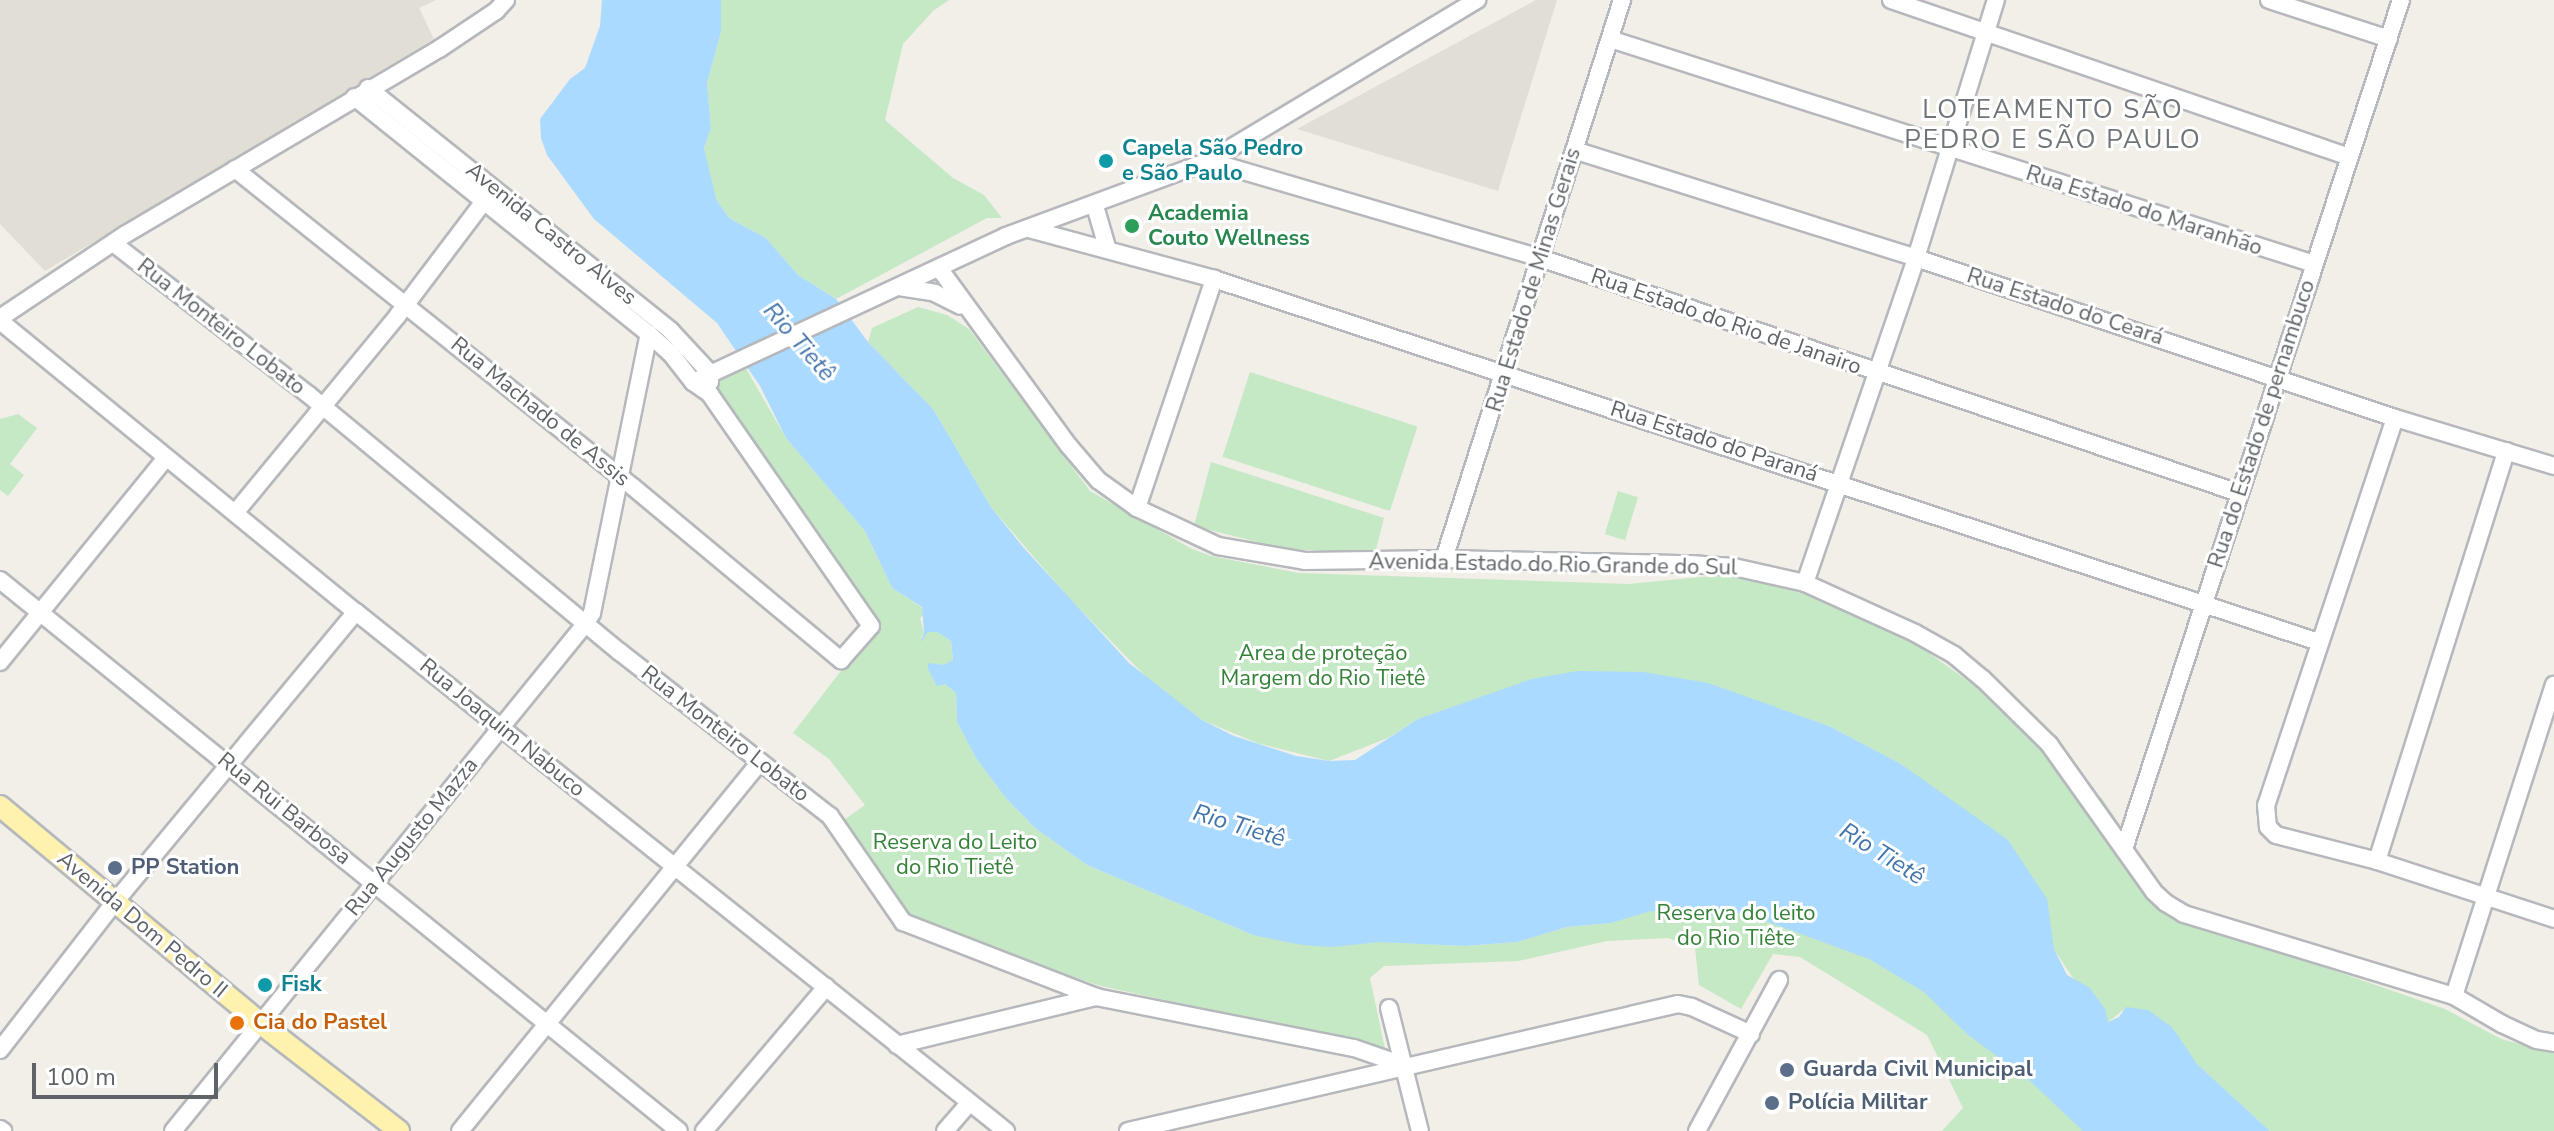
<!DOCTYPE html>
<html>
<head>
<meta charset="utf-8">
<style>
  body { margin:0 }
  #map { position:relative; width:2554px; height:1131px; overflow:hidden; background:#f1efe8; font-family:"Nunito Sans",sans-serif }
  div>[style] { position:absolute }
  .education>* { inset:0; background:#e1ded6 }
  .green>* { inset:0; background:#c5e8c5; transform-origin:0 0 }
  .water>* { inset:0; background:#aadaff }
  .roads { filter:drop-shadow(2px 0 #b5b8bc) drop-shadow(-2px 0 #b5b8bc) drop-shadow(0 2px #b5b8bc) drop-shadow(0 -2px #b5b8bc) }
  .minor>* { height:16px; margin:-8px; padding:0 8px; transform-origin:8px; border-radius:8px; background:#fff }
  .major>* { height:20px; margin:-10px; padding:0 10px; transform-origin:10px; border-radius:10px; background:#fff2af }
  .dots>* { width:22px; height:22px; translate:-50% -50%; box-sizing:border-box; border:4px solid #fff; border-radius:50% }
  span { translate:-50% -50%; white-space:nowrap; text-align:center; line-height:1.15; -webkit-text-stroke:6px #fff; paint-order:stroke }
  .culture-label { font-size:22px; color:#0d838f; font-weight:700 }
  .left { translate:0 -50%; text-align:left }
  .street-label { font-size:22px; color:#5f6368 }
  .leisure-label { font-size:22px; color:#27864d; font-weight:700 }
  .park-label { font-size:22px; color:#348238 }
  .service-label { font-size:22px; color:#4e5e75; font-weight:700 }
  .food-label { font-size:22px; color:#c56008; font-weight:700 }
  .water-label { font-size:24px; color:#4174aa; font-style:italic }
  .quarter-label { font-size:26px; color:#70757a; letter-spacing:2px }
  .scale { position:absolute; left:32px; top:1063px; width:186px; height:36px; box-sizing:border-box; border:4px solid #5f6368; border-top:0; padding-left:10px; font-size:24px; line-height:28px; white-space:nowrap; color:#5f6368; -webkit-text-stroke:6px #fff; paint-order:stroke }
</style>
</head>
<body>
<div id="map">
  <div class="education">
    <div style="clip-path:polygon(0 0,436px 0,419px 8px,434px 39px,45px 271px,0 224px)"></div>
    <div style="clip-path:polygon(1536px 0,1557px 0,1498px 191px,1297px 129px)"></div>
  </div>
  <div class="green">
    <div style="clip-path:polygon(721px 0,949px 0,933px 11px,903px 44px,885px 120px,953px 178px,984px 195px,1002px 218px,987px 218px,836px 299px,798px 275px,766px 238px,729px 218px,716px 199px,709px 175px,704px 148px,711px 128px,707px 83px,721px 32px)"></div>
    <div style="clip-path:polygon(918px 307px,947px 315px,969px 329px,1090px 491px,1192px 549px,1211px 556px,1299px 573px,1629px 584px,1732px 574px,1808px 595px,1912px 641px,1975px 686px,2041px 751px,2087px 811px,2101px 797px,2170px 900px,2237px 937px,2445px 1009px,2501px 1039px,2554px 1053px,2554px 1131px,2270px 1131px,2197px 1064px,2127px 1007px,2108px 1022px,2073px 978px,1961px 809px,1901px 764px,1829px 726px,1717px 687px,1666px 676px,1561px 674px,1418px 719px,1388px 738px,1329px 761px,1257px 743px,1202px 720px,1148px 679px,1069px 598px,991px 507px,933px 409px,868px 342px,872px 328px)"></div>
    <div style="clip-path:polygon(741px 360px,786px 438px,865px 531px,892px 588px,921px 607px,925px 613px,920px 618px,924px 633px,919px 640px,928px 632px,937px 632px,951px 641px,953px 660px,944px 666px,945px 684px,956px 693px,957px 722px,976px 758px,1005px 797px,1035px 828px,1087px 865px,1253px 935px,1465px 946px,1517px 942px,1567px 927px,1611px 923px,1633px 916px,1636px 896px,1860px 930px,2106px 1131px,1942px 1131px,1963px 1108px,1927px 1035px,1800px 957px,1773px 954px,1741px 1009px,1699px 985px,1695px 947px,1668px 938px,1607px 941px,1518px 961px,1384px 966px,1370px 978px,1385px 1049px,1097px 985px,918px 923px,895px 909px,844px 820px,865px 805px,829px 759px,793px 733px,875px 627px,694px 381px)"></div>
    <div style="left:1250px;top:372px;width:176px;height:89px;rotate:18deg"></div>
    <div style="clip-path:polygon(18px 414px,37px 428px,10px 464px,24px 475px,8px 496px,0 490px,0 419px)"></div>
    <div style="clip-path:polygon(1211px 462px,1384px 518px,1375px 553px,1285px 549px,1194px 526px)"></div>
    <div style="left:1618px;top:491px;width:21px;height:45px;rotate:17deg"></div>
  </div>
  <div class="water">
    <div style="clip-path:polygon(602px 0,721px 0,721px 32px,707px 83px,711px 128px,704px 148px,716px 199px,729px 218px,766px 238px,798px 275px,836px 299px,868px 342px,933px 409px,991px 507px,1023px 547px,1129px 663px,1202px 720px,1234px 736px,1296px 756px,1329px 761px,1355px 760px,1418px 719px,1532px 679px,1577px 671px,1643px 672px,1708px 683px,1829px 726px,1901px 764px,2008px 840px,2047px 899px,2054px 949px,2067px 975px,2090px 988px,2105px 1009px,2108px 1022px,2119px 1017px,2126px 1007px,2148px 1010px,2172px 1027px,2197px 1064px,2270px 1131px,2083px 1131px,2028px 1079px,1967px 1034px,1924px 992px,1869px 959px,1752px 916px,1731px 912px,1697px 919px,1670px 912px,1651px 911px,1611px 923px,1567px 927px,1517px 942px,1465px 946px,1379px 942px,1332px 947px,1302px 945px,1253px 935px,1087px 865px,1035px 828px,1005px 797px,976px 758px,957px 722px,956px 693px,945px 684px,937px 686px,928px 669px,928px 663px,944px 665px,953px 660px,951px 641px,937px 632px,928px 632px,920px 643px,924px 633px,922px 607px,892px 588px,865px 531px,786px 438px,760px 386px,717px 323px,594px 219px,547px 155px,541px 138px,540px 119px,570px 79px,585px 68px,600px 26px)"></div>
  </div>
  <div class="roads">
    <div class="minor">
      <div style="left:1891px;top:0;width:484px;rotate:18.9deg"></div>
      <div style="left:2269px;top:0;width:126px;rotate:18deg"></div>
      <div style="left:1610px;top:39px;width:739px;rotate:17.72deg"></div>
      <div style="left:368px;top:88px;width:388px;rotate:38.7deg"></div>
      <div style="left:671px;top:331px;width:57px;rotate:47.1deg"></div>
      <div style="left:710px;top:373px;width:9px;rotate:90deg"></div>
      <div style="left:1574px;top:150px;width:359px;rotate:17.5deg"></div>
      <div style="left:1916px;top:258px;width:505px;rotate:18.47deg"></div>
      <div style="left:2395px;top:418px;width:166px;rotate:16.8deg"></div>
      <div style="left:1209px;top:161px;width:345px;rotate:16.3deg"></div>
      <div style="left:1540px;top:258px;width:737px;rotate:18.58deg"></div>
      <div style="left:235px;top:169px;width:509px;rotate:38.62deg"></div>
      <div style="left:633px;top:487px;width:271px;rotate:39.8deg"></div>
      <div style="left:841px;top:660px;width:45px;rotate:-48.6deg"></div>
      <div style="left:871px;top:626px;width:282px;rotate:-124.8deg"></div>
      <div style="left:710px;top:394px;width:21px;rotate:-145deg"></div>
      <div style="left:693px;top:382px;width:37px;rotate:-128deg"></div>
      <div style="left:670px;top:353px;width:28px;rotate:-138deg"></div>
      <div style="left:649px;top:334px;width:378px;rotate:-141.2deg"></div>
      <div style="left:1095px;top:206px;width:43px;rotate:73.7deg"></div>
      <div style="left:1029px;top:229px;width:192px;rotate:15.1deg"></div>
      <div style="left:1214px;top:279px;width:1163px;rotate:18.19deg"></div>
      <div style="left:113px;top:243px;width:248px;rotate:37.8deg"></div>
      <div style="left:309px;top:395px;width:403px;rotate:39.6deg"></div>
      <div style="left:620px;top:652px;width:266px;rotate:38deg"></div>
      <div style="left:830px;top:816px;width:129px;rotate:55.4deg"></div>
      <div style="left:903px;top:922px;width:207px;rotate:21.2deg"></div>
      <div style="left:1096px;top:997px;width:263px;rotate:11.2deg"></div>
      <div style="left:1354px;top:1048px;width:52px;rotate:19.1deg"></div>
      <div style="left:939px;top:268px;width:220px;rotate:53.9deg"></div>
      <div style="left:1069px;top:446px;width:45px;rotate:49.5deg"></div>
      <div style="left:1098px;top:480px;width:48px;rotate:35.7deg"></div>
      <div style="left:1137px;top:508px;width:89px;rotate:25.1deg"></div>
      <div style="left:1218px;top:546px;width:88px;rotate:9.8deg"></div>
      <div style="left:1305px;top:561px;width:139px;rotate:-0.8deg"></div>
      <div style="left:1444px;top:559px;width:246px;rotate:1.2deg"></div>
      <div style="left:1690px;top:564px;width:44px;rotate:3.9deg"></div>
      <div style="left:1734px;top:567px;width:73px;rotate:12.7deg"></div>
      <div style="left:1805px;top:583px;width:121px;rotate:24.4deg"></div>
      <div style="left:1915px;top:633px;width:45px;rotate:29.4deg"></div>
      <div style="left:1954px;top:655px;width:38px;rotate:40deg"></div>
      <div style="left:1983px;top:679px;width:93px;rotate:44.6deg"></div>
      <div style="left:2049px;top:744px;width:181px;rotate:54.6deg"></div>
      <div style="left:2154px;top:892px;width:16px;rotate:43deg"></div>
      <div style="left:2166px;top:903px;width:21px;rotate:31deg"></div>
      <div style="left:2184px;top:914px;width:282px;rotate:16.9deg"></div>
      <div style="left:2454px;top:996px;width:56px;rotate:30.3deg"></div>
      <div style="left:2502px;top:1024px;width:38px;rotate:25deg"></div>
      <div style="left:2537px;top:1040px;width:17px;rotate:10deg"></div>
      <div style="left:899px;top:287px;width:36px;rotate:9deg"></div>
      <div style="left:935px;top:293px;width:28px;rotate:27deg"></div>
      <div style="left:0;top:318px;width:151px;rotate:-33.7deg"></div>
      <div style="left:126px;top:234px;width:364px;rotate:-30.6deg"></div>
      <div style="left:439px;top:49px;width:69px;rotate:-33.7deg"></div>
      <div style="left:496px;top:11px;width:15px;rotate:-48deg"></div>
      <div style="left:0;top:321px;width:460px;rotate:39.3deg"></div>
      <div style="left:356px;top:612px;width:832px;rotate:38.61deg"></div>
      <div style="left:693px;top:382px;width:345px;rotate:-25deg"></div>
      <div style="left:1006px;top:236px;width:216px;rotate:-20.3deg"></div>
      <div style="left:1209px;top:161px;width:313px;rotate:-31deg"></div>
      <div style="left:2395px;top:418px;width:408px;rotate:108.4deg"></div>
      <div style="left:2266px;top:805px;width:22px;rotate:85deg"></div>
      <div style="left:2268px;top:827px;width:11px;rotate:45deg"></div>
      <div style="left:2276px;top:835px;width:104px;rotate:14.4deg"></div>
      <div style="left:2377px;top:861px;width:186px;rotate:18.1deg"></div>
      <div style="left:1137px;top:508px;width:242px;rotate:-71.4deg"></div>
      <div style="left:235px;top:513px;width:256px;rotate:-50.5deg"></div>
      <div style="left:398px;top:315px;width:154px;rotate:-52.9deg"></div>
      <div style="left:1444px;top:559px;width:587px;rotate:-72.34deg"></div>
      <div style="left:0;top:580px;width:874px;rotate:39.06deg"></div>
      <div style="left:1805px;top:583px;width:343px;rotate:-71.1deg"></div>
      <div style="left:1916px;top:258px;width:270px;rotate:-72.8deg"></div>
      <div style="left:0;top:662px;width:263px;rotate:-50.9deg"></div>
      <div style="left:2124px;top:849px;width:893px;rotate:-71.93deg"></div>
      <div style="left:2377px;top:861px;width:430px;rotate:-72.5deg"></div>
      <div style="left:2454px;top:996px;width:327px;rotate:-72.2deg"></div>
      <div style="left:1389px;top:1008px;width:127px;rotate:75.9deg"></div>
      <div style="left:897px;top:1045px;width:205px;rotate:-13.6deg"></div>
      <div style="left:0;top:1050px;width:187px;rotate:-52.2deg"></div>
      <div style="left:115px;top:902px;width:377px;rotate:-50.3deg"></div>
      <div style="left:0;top:1129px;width:4px;rotate:34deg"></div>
      <div style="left:173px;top:1131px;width:655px;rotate:-50.89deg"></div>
      <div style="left:586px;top:623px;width:12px;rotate:-59deg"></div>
      <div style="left:592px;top:613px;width:285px;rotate:-78.5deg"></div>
      <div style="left:460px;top:1131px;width:476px;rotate:-50.9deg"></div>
      <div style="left:704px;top:1131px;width:189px;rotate:-49.7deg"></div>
      <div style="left:945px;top:1131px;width:37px;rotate:-49deg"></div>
      <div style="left:1128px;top:1131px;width:564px;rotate:-13deg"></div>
      <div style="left:1678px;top:1004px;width:14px;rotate:12deg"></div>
      <div style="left:1692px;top:1007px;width:65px;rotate:24.6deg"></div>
      <div style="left:1697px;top:1131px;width:172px;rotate:-61.5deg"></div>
    </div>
    <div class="major">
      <div style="left:0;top:806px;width:339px;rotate:39.8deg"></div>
      <div style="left:260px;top:1023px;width:176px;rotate:37.8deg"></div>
    </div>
  </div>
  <div class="dots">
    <div style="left:1106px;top:161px;background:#0f9aa8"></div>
    <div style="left:1132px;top:226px;background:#2e9e5b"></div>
    <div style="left:115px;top:868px;background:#5c6f8a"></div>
    <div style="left:265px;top:985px;background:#0f9aa8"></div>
    <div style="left:237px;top:1023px;background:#e8710a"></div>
    <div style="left:1787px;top:1070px;background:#5c6f8a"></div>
    <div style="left:1772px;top:1103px;background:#5c6f8a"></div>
  </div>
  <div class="culture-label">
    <span class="left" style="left:1122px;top:161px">Capela São Pedro<br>e São Paulo</span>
    <span class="left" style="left:281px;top:985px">Fisk</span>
  </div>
  <div class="street-label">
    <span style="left:2144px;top:211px;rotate:18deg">Rua Estado do Maranhão</span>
    <span style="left:551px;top:234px;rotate:39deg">Avenida Castro Alves</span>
    <span style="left:1534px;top:280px;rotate:-73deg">Rua Estado de Minas Gerais</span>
    <span style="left:2065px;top:307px;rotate:18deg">Rua Estado do Ceará</span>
    <span style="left:1726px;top:322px;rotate:19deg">Rua Estado do Rio de Janairo</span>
    <span style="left:221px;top:327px;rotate:38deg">Rua Monteiro Lobato</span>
    <span style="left:540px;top:412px;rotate:39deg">Rua Machado de Assis</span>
    <span style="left:2262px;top:424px;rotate:-72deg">Rua do Estado de pernambuco</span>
    <span style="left:1714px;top:442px;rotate:18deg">Rua Estado do Paraná</span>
    <span style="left:1553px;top:565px;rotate:1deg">Avenida Estado do Rio Grande do Sul</span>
    <span style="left:502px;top:728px;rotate:39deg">Rua Joaquim Nabuco</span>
    <span style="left:725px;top:734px;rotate:38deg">Rua Monteiro Lobato</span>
    <span style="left:284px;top:809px;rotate:39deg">Rua Rui Barbosa</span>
    <span style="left:412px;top:837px;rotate:-51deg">Rua Augusto Mazza</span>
    <span style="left:142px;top:925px;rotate:40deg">Avenida Dom Pedro II</span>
  </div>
  <div class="leisure-label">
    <span class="left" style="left:1148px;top:226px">Academia<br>Couto Wellness</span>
  </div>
  <div class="park-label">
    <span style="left:1323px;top:666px">Area de proteção<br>Margem do Rio Tietê</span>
    <span style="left:955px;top:855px">Reserva do Leito<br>do Rio Tietê</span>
    <span style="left:1736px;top:926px">Reserva do leito<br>do Rio Tiête</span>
  </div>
  <div class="service-label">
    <span class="left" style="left:131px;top:868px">PP Station</span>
    <span class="left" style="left:1803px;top:1070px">Guarda Civil Municipal</span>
    <span class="left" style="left:1788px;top:1103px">Polícia Militar</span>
  </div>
  <div class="food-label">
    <span class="left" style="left:253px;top:1023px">Cia do Pastel</span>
  </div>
  <div class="water-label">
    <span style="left:799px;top:342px;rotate:49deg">Rio Tietê</span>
    <span style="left:1239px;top:826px;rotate:17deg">Rio Tietê</span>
    <span style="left:1882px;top:854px;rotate:32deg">Rio Tietê</span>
  </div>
  <div class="quarter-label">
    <span style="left:2053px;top:125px">LOTEAMENTO SÃO<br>PEDRO E SÃO PAULO</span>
  </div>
  <div class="scale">100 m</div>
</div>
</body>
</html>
